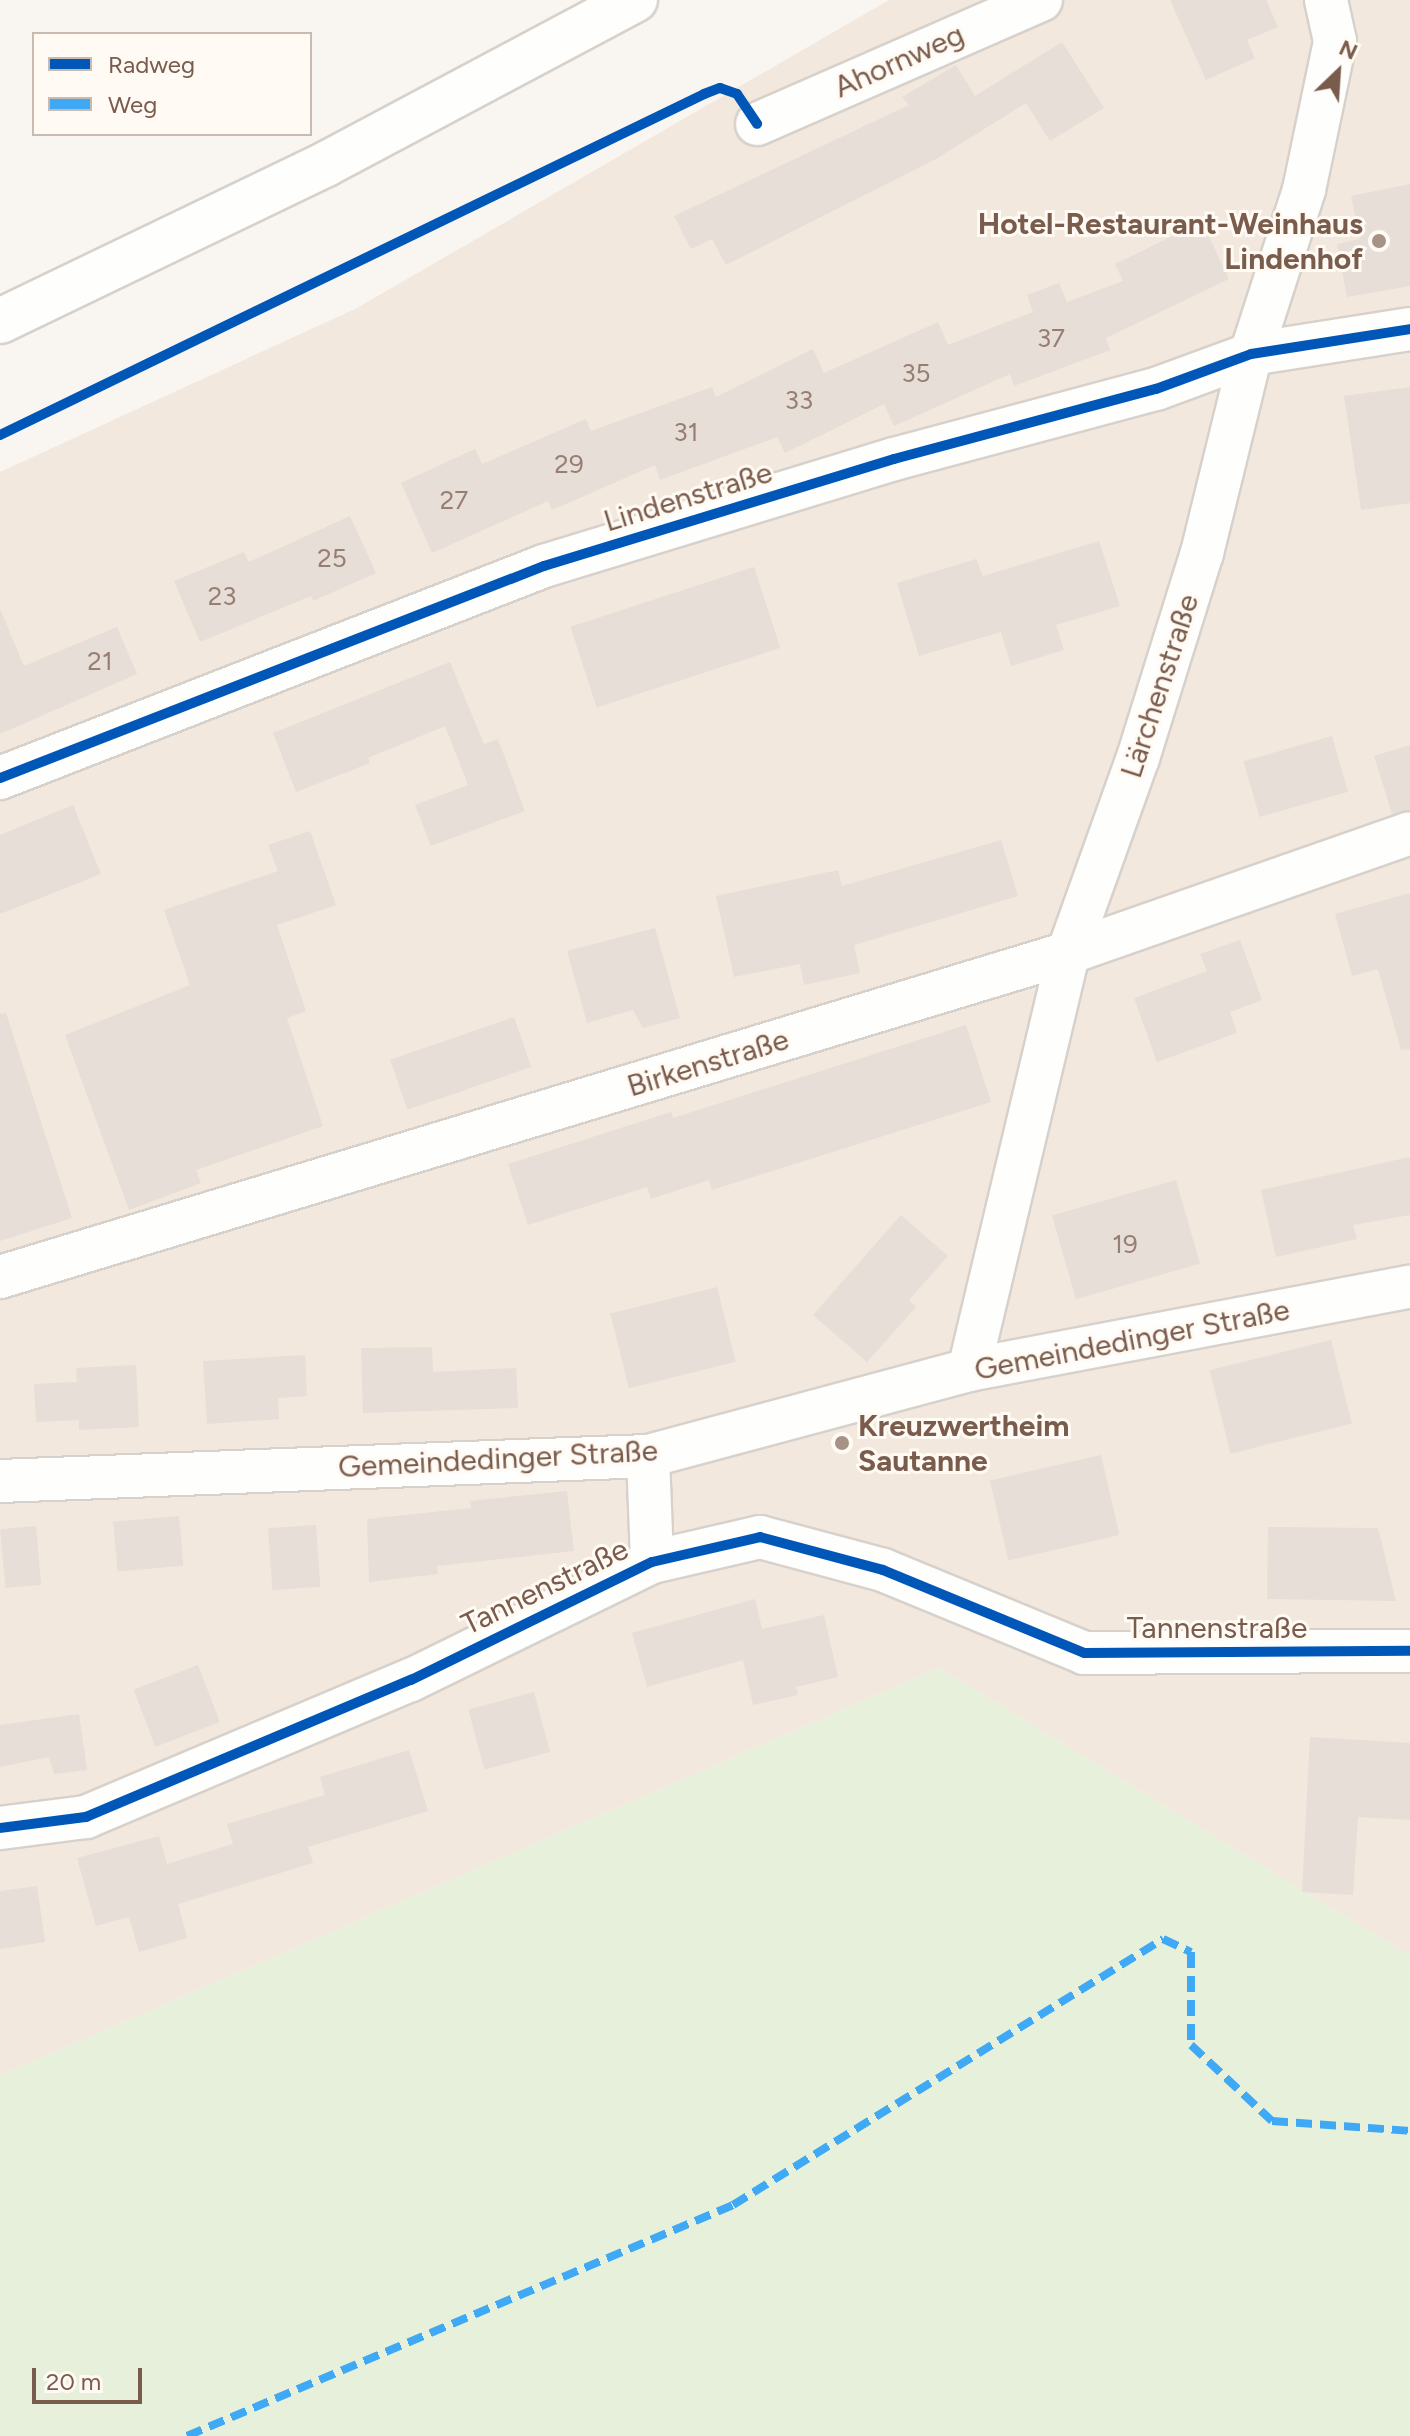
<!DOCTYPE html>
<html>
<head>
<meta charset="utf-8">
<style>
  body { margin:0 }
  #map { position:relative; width:1410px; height:2436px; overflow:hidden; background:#f9f5f0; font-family:Figtree,sans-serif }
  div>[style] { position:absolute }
  .residential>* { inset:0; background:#f2e8de }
  .green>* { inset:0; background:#e7f0db }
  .building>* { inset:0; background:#e6ded7; transform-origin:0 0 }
  .roads { filter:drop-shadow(2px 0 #d7d1cb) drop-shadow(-2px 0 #d7d1cb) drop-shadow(0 2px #d7d1cb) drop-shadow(0 -2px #d7d1cb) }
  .street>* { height:42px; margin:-21px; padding:0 21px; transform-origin:21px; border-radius:21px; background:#fefefd }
  .secondary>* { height:44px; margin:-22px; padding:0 22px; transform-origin:22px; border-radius:22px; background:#fefefd }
  .quiet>* { height:8px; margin-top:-4px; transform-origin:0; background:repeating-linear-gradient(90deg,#3fa9f5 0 16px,transparent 0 24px) }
  .cycleway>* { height:10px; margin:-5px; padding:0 5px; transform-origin:5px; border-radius:5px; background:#0057b8 }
  .dots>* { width:22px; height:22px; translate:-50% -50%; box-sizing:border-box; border:4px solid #fffaf3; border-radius:50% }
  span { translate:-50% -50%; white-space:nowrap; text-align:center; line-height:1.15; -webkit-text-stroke:6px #fffaf3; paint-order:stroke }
  .number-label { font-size:26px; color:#977e72 }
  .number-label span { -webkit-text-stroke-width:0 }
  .street-label { font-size:30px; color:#7a5c4d }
  .poi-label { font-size:30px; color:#7a5c4d; font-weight:700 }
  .right { translate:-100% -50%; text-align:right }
  .left { translate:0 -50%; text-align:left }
  .legend { position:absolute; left:32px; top:32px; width:280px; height:104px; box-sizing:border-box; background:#fffaf3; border:2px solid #cabbb1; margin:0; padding:10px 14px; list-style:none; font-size:24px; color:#7a5c4d }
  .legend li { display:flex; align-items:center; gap:16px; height:40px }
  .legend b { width:40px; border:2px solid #cabbb1 }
  .north { position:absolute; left:1298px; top:32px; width:80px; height:80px; -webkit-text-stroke:6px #fffaf3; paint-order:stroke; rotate:25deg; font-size:22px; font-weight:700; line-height:32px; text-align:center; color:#7a5c4d }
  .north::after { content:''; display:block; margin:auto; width:28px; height:36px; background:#7a5c4d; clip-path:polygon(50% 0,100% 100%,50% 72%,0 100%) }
  .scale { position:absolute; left:32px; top:2368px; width:110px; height:36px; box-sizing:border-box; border:4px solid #7a5c4d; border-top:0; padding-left:10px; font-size:24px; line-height:28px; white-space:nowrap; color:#7a5c4d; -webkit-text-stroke:6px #fffaf3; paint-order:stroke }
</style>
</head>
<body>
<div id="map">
  <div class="residential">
    <div style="clip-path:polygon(889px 0,1410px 0,1410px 1956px,939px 1668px,0 2076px,0 472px,357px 308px)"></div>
  </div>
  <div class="green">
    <div style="clip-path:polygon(939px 1668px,1410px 1956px,1410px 2436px,0 2436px,0 2076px)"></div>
  </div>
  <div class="building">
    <div style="clip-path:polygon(1170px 0,1266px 0,1278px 27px,1247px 40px,1255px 58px,1206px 80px)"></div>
    <div style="clip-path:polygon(1062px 42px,1104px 108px,1050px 141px,1026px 103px,936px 159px,726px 265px,712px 239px,691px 249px,674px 216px,909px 105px,902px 97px,956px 65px,975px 96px)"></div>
    <div style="clip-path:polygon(1410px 184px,1410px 286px,1347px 297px,1337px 244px,1360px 239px,1351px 196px)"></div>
    <div style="clip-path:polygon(1202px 222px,1229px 279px,1106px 338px,1110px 350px,1014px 386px,1010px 374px,894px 426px,884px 404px,785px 453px,777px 437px,660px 480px,655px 465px,552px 510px,548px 501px,432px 553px,401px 483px,475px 449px,482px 464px,586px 419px,591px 431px,712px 387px,716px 397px,813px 349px,824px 373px,938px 322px,948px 345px,1033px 312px,1027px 295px,1059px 283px,1067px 302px,1123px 281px,1115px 264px)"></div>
    <div style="clip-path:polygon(1410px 387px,1410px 503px,1361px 510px,1344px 396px)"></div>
    <div style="clip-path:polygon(350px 516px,376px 573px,313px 601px,311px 596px,200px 642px,174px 581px,244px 552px,249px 562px)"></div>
    <div style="clip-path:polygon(1099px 541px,1120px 606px,1056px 625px,1064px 650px,1011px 666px,1001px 632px,919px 656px,897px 583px,976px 559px,983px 576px)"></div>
    <div style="left:754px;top:567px;width:85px;height:193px;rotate:72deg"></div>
    <div style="clip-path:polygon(0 609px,24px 666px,117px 627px,137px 674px,0 734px)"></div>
    <div style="clip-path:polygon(450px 662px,484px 744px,498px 739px,525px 811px,431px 846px,415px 805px,468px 785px,445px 726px,368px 758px,370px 763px,296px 792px,273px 733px)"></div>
    <div style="left:1332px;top:736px;width:58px;height:92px;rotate:74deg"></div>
    <div style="clip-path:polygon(1410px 745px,1410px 810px,1392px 814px,1374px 756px)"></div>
    <div style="clip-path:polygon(73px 805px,101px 874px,0 914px,0 835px)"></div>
    <div style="clip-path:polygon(310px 831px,336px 905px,277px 925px,306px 1011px,287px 1018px,323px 1126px,196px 1170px,201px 1183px,129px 1210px,65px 1035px,190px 985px,164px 910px,278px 871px,268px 845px)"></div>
    <div style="clip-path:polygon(1001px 840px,1018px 896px,854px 945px,860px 973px,804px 985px,800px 964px,734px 977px,716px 896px,838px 870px,842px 886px)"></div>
    <div style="clip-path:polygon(1410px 893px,1410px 1049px,1401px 1050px,1378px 969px,1352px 976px,1335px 914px)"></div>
    <div style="clip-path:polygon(655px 928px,680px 1018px,643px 1028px,633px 1010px,587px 1023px,567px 951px)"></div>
    <div style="clip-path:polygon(1240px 940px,1262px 1000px,1230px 1012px,1237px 1033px,1157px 1062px,1134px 998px,1207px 971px,1200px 954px)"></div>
    <div style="clip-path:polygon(6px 1013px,72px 1218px,0 1241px,0 1014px)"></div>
    <div style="left:514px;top:1017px;width:53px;height:131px;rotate:71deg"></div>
    <div style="clip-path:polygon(966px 1025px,991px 1102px,712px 1190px,709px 1180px,651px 1199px,647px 1187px,528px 1225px,508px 1164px,671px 1112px,673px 1118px)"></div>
    <div style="clip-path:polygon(1410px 1157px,1410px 1215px,1353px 1225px,1357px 1239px,1276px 1257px,1261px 1190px)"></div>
    <div style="left:1176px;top:1180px;width:87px;height:129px;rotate:74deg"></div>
    <div style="clip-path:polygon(901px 1215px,948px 1256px,909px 1300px,916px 1307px,867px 1362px,813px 1315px)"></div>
    <div style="left:717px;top:1287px;width:77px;height:110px;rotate:76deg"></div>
    <div style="left:1331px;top:1340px;width:86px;height:125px;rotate:76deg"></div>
    <div style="clip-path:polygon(432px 1347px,433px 1372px,516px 1368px,518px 1408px,363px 1413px,361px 1348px)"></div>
    <div style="clip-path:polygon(305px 1355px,307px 1396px,278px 1398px,279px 1419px,207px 1424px,203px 1361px)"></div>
    <div style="clip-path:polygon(136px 1365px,139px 1427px,79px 1430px,79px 1420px,36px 1422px,34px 1384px,77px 1382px,76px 1368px)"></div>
    <div style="left:1101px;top:1455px;width:82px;height:114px;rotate:77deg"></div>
    <div style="clip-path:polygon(567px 1491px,574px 1551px,437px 1566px,438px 1574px,369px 1582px,367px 1519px,471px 1508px,470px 1501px)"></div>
    <div style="left:179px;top:1516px;width:50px;height:66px;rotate:85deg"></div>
    <div style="left:316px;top:1525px;width:62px;height:48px;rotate:86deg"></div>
    <div style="left:36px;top:1526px;width:59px;height:36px;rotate:85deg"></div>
    <div style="clip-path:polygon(1268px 1527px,1378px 1528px,1396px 1601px,1267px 1599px)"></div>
    <div style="clip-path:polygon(755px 1599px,762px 1629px,824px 1615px,838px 1677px,796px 1687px,798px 1695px,753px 1705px,743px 1660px,647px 1687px,632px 1633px)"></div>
    <div style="left:198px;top:1665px;width:61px;height:69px;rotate:69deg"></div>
    <div style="left:534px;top:1692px;width:62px;height:68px;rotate:75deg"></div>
    <div style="clip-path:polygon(79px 1714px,87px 1770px,54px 1774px,49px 1757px,0 1767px,0 1725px)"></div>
    <div style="clip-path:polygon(1310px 1737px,1410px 1743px,1410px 1820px,1358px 1817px,1353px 1895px,1302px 1892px)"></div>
    <div style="clip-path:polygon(409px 1750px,428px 1811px,308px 1847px,313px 1863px,178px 1904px,187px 1938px,139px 1952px,129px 1917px,96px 1926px,77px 1858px,159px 1836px,167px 1864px,233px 1844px,227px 1824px,325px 1795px,320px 1777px)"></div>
    <div style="clip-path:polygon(37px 1886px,45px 1942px,0 1949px,0 1891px)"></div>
  </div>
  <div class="roads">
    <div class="street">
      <div style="left:757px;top:124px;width:310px;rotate:-23.6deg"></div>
      <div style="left:0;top:778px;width:584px;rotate:-21.29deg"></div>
      <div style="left:544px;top:566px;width:366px;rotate:-17deg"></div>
      <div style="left:894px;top:459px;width:271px;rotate:-15deg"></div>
      <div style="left:1156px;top:389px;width:101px;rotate:-20.2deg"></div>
      <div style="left:1251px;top:354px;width:161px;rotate:-8.9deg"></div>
      <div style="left:0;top:1277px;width:1116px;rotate:-16.88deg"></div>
      <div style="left:1068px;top:953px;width:362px;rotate:-19.3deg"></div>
      <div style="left:969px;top:1370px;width:429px;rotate:-76.6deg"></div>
      <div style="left:1068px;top:953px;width:207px;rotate:-70.3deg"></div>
      <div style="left:1138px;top:758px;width:215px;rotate:-72.7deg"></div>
      <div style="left:1202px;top:553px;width:205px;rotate:-76.2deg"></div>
      <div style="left:1251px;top:354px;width:172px;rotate:-72.1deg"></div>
      <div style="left:1304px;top:190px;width:152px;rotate:-78.2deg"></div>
      <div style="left:1335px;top:41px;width:42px;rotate:-102.4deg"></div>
      <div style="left:648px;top:1456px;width:106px;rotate:87.8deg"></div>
      <div style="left:0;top:1481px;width:648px;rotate:-2.21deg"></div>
      <div style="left:648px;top:1456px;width:332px;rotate:-15deg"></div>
      <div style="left:969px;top:1370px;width:449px;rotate:-10.7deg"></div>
      <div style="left:0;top:1828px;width:87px;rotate:-7.3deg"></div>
      <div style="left:86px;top:1817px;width:353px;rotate:-22.9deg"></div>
      <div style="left:411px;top:1680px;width:268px;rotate:-26.1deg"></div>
      <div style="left:652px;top:1562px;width:111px;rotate:-13deg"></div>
      <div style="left:760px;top:1537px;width:127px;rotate:15deg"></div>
      <div style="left:883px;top:1570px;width:217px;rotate:22.4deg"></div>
      <div style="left:1084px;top:1653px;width:326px;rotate:-0.4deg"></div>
    </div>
    <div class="secondary">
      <div style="left:0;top:321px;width:362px;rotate:-25.7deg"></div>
      <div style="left:326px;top:164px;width:350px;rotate:-28deg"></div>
    </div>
  </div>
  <div class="quiet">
    <div style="left:187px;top:2436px;width:593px;rotate:-22.93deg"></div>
    <div style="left:733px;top:2205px;width:506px;rotate:-31.74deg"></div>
    <div style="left:1163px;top:1939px;width:31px;rotate:25deg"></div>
    <div style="left:1191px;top:1952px;width:93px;rotate:90deg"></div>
    <div style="left:1191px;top:2045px;width:111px;rotate:43.2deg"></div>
    <div style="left:1272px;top:2121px;width:138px;rotate:4.1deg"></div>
  </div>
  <div class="cycleway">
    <div style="left:0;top:435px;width:782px;rotate:-25.84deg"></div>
    <div style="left:704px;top:94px;width:17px;rotate:-21deg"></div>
    <div style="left:720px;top:88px;width:18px;rotate:19deg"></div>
    <div style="left:737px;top:94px;width:36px;rotate:56deg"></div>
    <div style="left:0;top:778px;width:584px;rotate:-21.29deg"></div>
    <div style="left:544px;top:566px;width:366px;rotate:-17deg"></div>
    <div style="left:894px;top:459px;width:271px;rotate:-15deg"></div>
    <div style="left:1156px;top:389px;width:101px;rotate:-20.2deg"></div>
    <div style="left:1251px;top:354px;width:161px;rotate:-8.9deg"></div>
    <div style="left:0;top:1828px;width:87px;rotate:-7.3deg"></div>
    <div style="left:86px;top:1817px;width:353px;rotate:-22.9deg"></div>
    <div style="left:411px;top:1680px;width:268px;rotate:-26.1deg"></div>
    <div style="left:652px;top:1562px;width:111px;rotate:-13deg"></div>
    <div style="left:760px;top:1537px;width:127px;rotate:15deg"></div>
    <div style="left:883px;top:1570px;width:217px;rotate:22.4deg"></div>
    <div style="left:1084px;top:1653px;width:326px;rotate:-0.4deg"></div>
  </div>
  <div class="dots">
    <div style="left:1379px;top:241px;background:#a69286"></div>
    <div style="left:842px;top:1443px;background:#a69286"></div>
  </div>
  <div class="number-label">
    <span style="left:1051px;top:339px">37</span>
    <span style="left:916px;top:374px">35</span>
    <span style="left:799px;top:401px">33</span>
    <span style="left:686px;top:433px">31</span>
    <span style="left:569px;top:465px">29</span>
    <span style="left:454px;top:501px">27</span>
    <span style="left:332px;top:559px">25</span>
    <span style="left:222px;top:597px">23</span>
    <span style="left:100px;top:662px">21</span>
    <span style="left:1125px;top:1245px">19</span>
  </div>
  <div class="street-label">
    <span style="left:899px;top:61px;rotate:-24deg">Ahornweg</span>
    <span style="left:688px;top:497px;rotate:-17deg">Lindenstraße</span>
    <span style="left:1160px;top:686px;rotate:-72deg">Lärchenstraße</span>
    <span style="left:708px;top:1063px;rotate:-17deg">Birkenstraße</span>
    <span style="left:1132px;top:1340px;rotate:-11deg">Gemeindedinger Straße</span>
    <span style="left:498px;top:1459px;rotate:-3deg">Gemeindedinger Straße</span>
    <span style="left:545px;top:1587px;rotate:-26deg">Tannenstraße</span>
    <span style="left:1217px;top:1628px">Tannenstraße</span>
  </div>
  <div class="poi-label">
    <span class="right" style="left:1363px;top:241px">Hotel-Restaurant-Weinhaus<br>Lindenhof</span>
    <span class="left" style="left:858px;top:1443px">Kreuzwertheim<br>Sautanne</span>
  </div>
  <ul class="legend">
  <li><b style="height:10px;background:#0057b8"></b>Radweg</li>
  <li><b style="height:10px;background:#3fa9f5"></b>Weg</li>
  </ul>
  <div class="north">N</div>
  <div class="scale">20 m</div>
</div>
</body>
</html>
